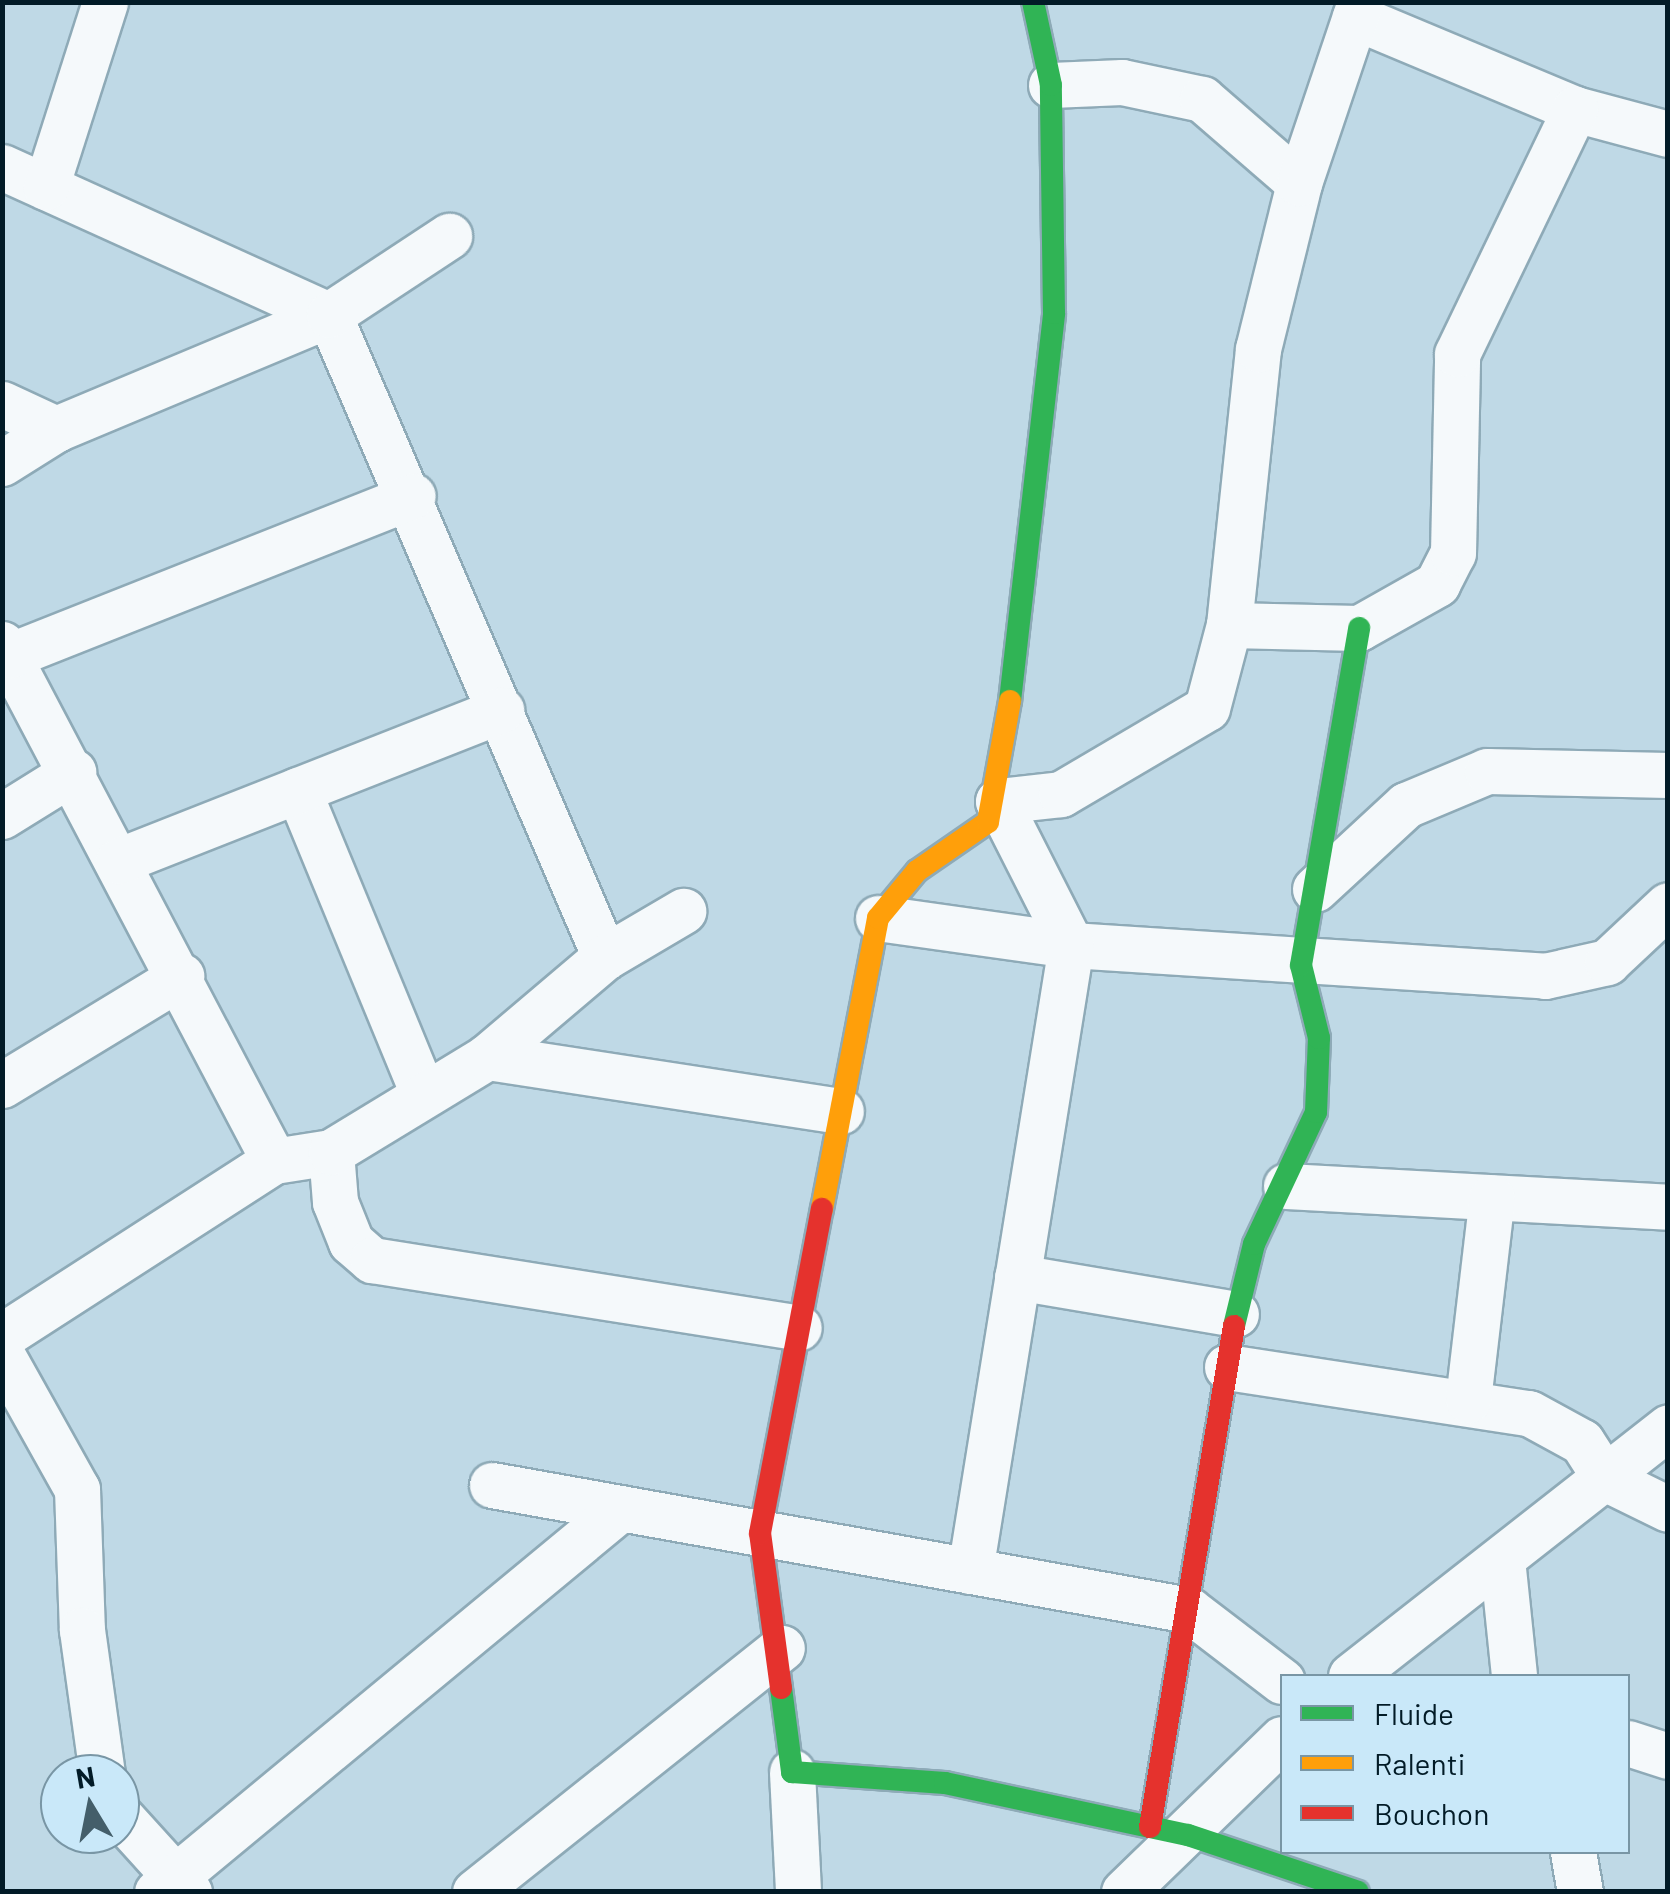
<!DOCTYPE html>
<html>
<head>
<meta charset="utf-8">
<style>
  body { margin:0 }
  #map { position:relative; width:1670px; height:1894px; overflow:hidden; background:#bfd9e6; font-family:Barlow,sans-serif }
  div>[style] { position:absolute }
  .roads { filter:drop-shadow(2px 0 #8eaab7) drop-shadow(-2px 0 #8eaab7) drop-shadow(0 2px #8eaab7) drop-shadow(0 -2px #8eaab7) }
  .street>* { height:45px; margin:-22.5px; padding:0 22.5px; transform-origin:22.5px; border-radius:22.5px; background:#f5f9fb }
  .fast>* { height:22px; margin:-11px; padding:0 11px; transform-origin:11px; border-radius:11px; background:#30b455 }
  .slow>* { height:22px; margin:-11px; padding:0 11px; transform-origin:11px; border-radius:11px; background:#ff9f0a }
  .jam>* { height:22px; margin:-11px; padding:0 11px; transform-origin:11px; border-radius:11px; background:#e5322d }
  span { translate:-50% -50%; white-space:nowrap; text-align:center; line-height:1.15; -webkit-text-stroke:9px #c9e8f9; paint-order:stroke }
  .frame { position:absolute; inset:0; border:5px solid #021b27; pointer-events:none }
  .legend { position:absolute; left:1280px; top:1674px; width:350px; height:180px; box-sizing:border-box; background:#c9e8f9; border:2px solid #7996a5; margin:0; padding:12px 18px; list-style:none; font-size:30px; color:#021b27 }
  .legend li { display:flex; align-items:center; gap:20px; height:50px }
  .legend b { width:50px; border:2px solid #7996a5 }
  .north { position:absolute; left:40px; top:1754px; width:100px; height:100px; box-sizing:border-box; background:#c9e8f9; border:2px solid #7996a5; border-radius:50%; rotate:350deg; font-size:28px; font-weight:700; line-height:40px; text-align:center; color:#021b27 }
  .north::after { content:''; display:block; margin:auto; width:35px; height:45px; background:#445e6a; clip-path:polygon(50% 0,100% 100%,50% 72%,0 100%) }
</style>
</head>
<body>
<div id="map">
  <div class="roads">
    <div class="street">
      <div style="left:1355px;top:17px;width:238px;rotate:22.7deg"></div>
      <div style="left:1575px;top:109px;width:96px;rotate:15deg"></div>
      <div style="left:1051px;top:85px;width:71px;rotate:-2.4deg"></div>
      <div style="left:1122px;top:82px;width:82px;rotate:12deg"></div>
      <div style="left:1202px;top:99px;width:128px;rotate:40.9deg"></div>
      <div style="left:2px;top:167px;width:359px;rotate:24.4deg"></div>
      <div style="left:329px;top:315px;width:699px;rotate:66.74deg"></div>
      <div style="left:46px;top:187px;width:194px;rotate:-72.3deg"></div>
      <div style="left:2px;top:404px;width:60px;rotate:24.8deg"></div>
      <div style="left:2px;top:463px;width:64px;rotate:-32.2deg"></div>
      <div style="left:56px;top:429px;width:296px;rotate:-22.7deg"></div>
      <div style="left:329px;top:315px;width:144px;rotate:-33.4deg"></div>
      <div style="left:1229px;top:625px;width:130px;rotate:1.3deg"></div>
      <div style="left:1359px;top:628px;width:90px;rotate:-29.4deg"></div>
      <div style="left:1437px;top:584px;width:35px;rotate:-63deg"></div>
      <div style="left:1453px;top:553px;width:199px;rotate:-88.8deg"></div>
      <div style="left:1457px;top:354px;width:272px;rotate:-64.3deg"></div>
      <div style="left:2px;top:644px;width:584px;rotate:62.25deg"></div>
      <div style="left:11px;top:655px;width:432px;rotate:-21.6deg"></div>
      <div style="left:298px;top:790px;width:328px;rotate:67.6deg"></div>
      <div style="left:2px;top:816px;width:84px;rotate:-31.8deg"></div>
      <div style="left:118px;top:861px;width:412px;rotate:-21.5deg"></div>
      <div style="left:1315px;top:889px;width:124px;rotate:-42.7deg"></div>
      <div style="left:1406px;top:805px;width:88px;rotate:-22.8deg"></div>
      <div style="left:1487px;top:771px;width:181px;rotate:1.3deg"></div>
      <div style="left:878px;top:918px;width:195px;rotate:8deg"></div>
      <div style="left:1071px;top:945px;width:475px;rotate:3.7deg"></div>
      <div style="left:1545px;top:976px;width:64px;rotate:-12.7deg"></div>
      <div style="left:1607px;top:962px;width:83px;rotate:-43.1deg"></div>
      <div style="left:487px;top:1057px;width:358px;rotate:8.7deg"></div>
      <div style="left:2px;top:1085px;width:210px;rotate:-31.3deg"></div>
      <div style="left:331px;top:1152px;width:50px;rotate:85.4deg"></div>
      <div style="left:335px;top:1202px;width:43px;rotate:68.2deg"></div>
      <div style="left:351px;top:1242px;width:28px;rotate:41deg"></div>
      <div style="left:372px;top:1260px;width:432px;rotate:9deg"></div>
      <div style="left:1286px;top:1186px;width:383px;rotate:3.1deg"></div>
      <div style="left:1017px;top:1277px;width:222px;rotate:9.6deg"></div>
      <div style="left:2px;top:1336px;width:323px;rotate:-32.8deg"></div>
      <div style="left:274px;top:1161px;width:58px;rotate:-9deg"></div>
      <div style="left:331px;top:1152px;width:183px;rotate:-31.3deg"></div>
      <div style="left:487px;top:1057px;width:155px;rotate:-40.3deg"></div>
      <div style="left:605px;top:957px;width:91px;rotate:-30.5deg"></div>
      <div style="left:2px;top:1355px;width:154px;rotate:60.8deg"></div>
      <div style="left:77px;top:1489px;width:141px;rotate:88deg"></div>
      <div style="left:82px;top:1630px;width:145px;rotate:82.1deg"></div>
      <div style="left:1227px;top:1367px;width:305px;rotate:8.7deg"></div>
      <div style="left:1529px;top:1413px;width:60px;rotate:28.7deg"></div>
      <div style="left:1582px;top:1442px;width:43px;rotate:57.4deg"></div>
      <div style="left:1605px;top:1478px;width:70px;rotate:26.2deg"></div>
      <div style="left:1468px;top:1400px;width:204px;rotate:-83.3deg"></div>
      <div style="left:492px;top:1485px;width:708px;rotate:10.17deg"></div>
      <div style="left:1189px;top:1610px;width:117px;rotate:37.4deg"></div>
      <div style="left:1502px;top:1559px;width:118px;rotate:84.1deg"></div>
      <div style="left:970px;top:1571px;width:634px;rotate:-80.83deg"></div>
      <div style="left:1071px;top:945px;width:161px;rotate:-116.9deg"></div>
      <div style="left:998px;top:801px;width:63px;rotate:-6.3deg"></div>
      <div style="left:1061px;top:794px;width:169px;rotate:-30.5deg"></div>
      <div style="left:1207px;top:708px;width:86px;rotate:-75.2deg"></div>
      <div style="left:1229px;top:625px;width:278px;rotate:-84deg"></div>
      <div style="left:1258px;top:349px;width:171px;rotate:-76.1deg"></div>
      <div style="left:1299px;top:183px;width:191px;rotate:-71.4deg"></div>
      <div style="left:1351px;top:1676px;width:403px;rotate:-38.1deg"></div>
      <div style="left:1628px;top:1743px;width:42px;rotate:18deg"></div>
      <div style="left:792px;top:1772px;width:120px;rotate:87.1deg"></div>
      <div style="left:120px;top:1816px;width:103px;rotate:47.8deg"></div>
      <div style="left:1573px;top:1852px;width:41px;rotate:80.1deg"></div>
      <div style="left:157px;top:1892px;width:602px;rotate:-39.61deg"></div>
      <div style="left:475px;top:1892px;width:392px;rotate:-38.5deg"></div>
      <div style="left:1124px;top:1892px;width:220px;rotate:-44.1deg"></div>
    </div>
    <div class="fast">
      <div style="left:1010px;top:701px;width:390px;rotate:-83.5deg"></div>
      <div style="left:1054px;top:313px;width:228px;rotate:-90.8deg"></div>
      <div style="left:1051px;top:85px;width:85px;rotate:-102.2deg"></div>
      <div style="left:1234px;top:1326px;width:84px;rotate:-76.3deg"></div>
      <div style="left:1254px;top:1244px;width:146px;rotate:-64.8deg"></div>
      <div style="left:1316px;top:1112px;width:74px;rotate:-87.7deg"></div>
      <div style="left:1319px;top:1038px;width:75px;rotate:-103.9deg"></div>
      <div style="left:1301px;top:965px;width:342px;rotate:-80.2deg"></div>
      <div style="left:781px;top:1688px;width:85px;rotate:82.5deg"></div>
      <div style="left:792px;top:1772px;width:153px;rotate:4.1deg"></div>
      <div style="left:945px;top:1783px;width:249px;rotate:12.1deg"></div>
      <div style="left:1188px;top:1835px;width:179px;rotate:18.5deg"></div>
    </div>
    <div class="slow">
      <div style="left:822px;top:1209px;width:296px;rotate:-79.1deg"></div>
      <div style="left:878px;top:918px;width:61px;rotate:-50.3deg"></div>
      <div style="left:917px;top:871px;width:86px;rotate:-34.6deg"></div>
      <div style="left:988px;top:822px;width:123px;rotate:-79.7deg"></div>
    </div>
    <div class="jam">
      <div style="left:781px;top:1688px;width:156px;rotate:-97.7deg"></div>
      <div style="left:760px;top:1533px;width:330px;rotate:-79.2deg"></div>
      <div style="left:1150px;top:1827px;width:508px;rotate:-80.48deg"></div>
    </div>
  </div>
  <div class="frame"></div>
  <ul class="legend">
  <li><b style="height:12px;background:#30b455"></b>Fluide</li>
  <li><b style="height:12px;background:#ff9f0a"></b>Ralenti</li>
  <li><b style="height:12px;background:#e5322d"></b>Bouchon</li>
  </ul>
  <div class="north">N</div>
</div>
</body>
</html>
